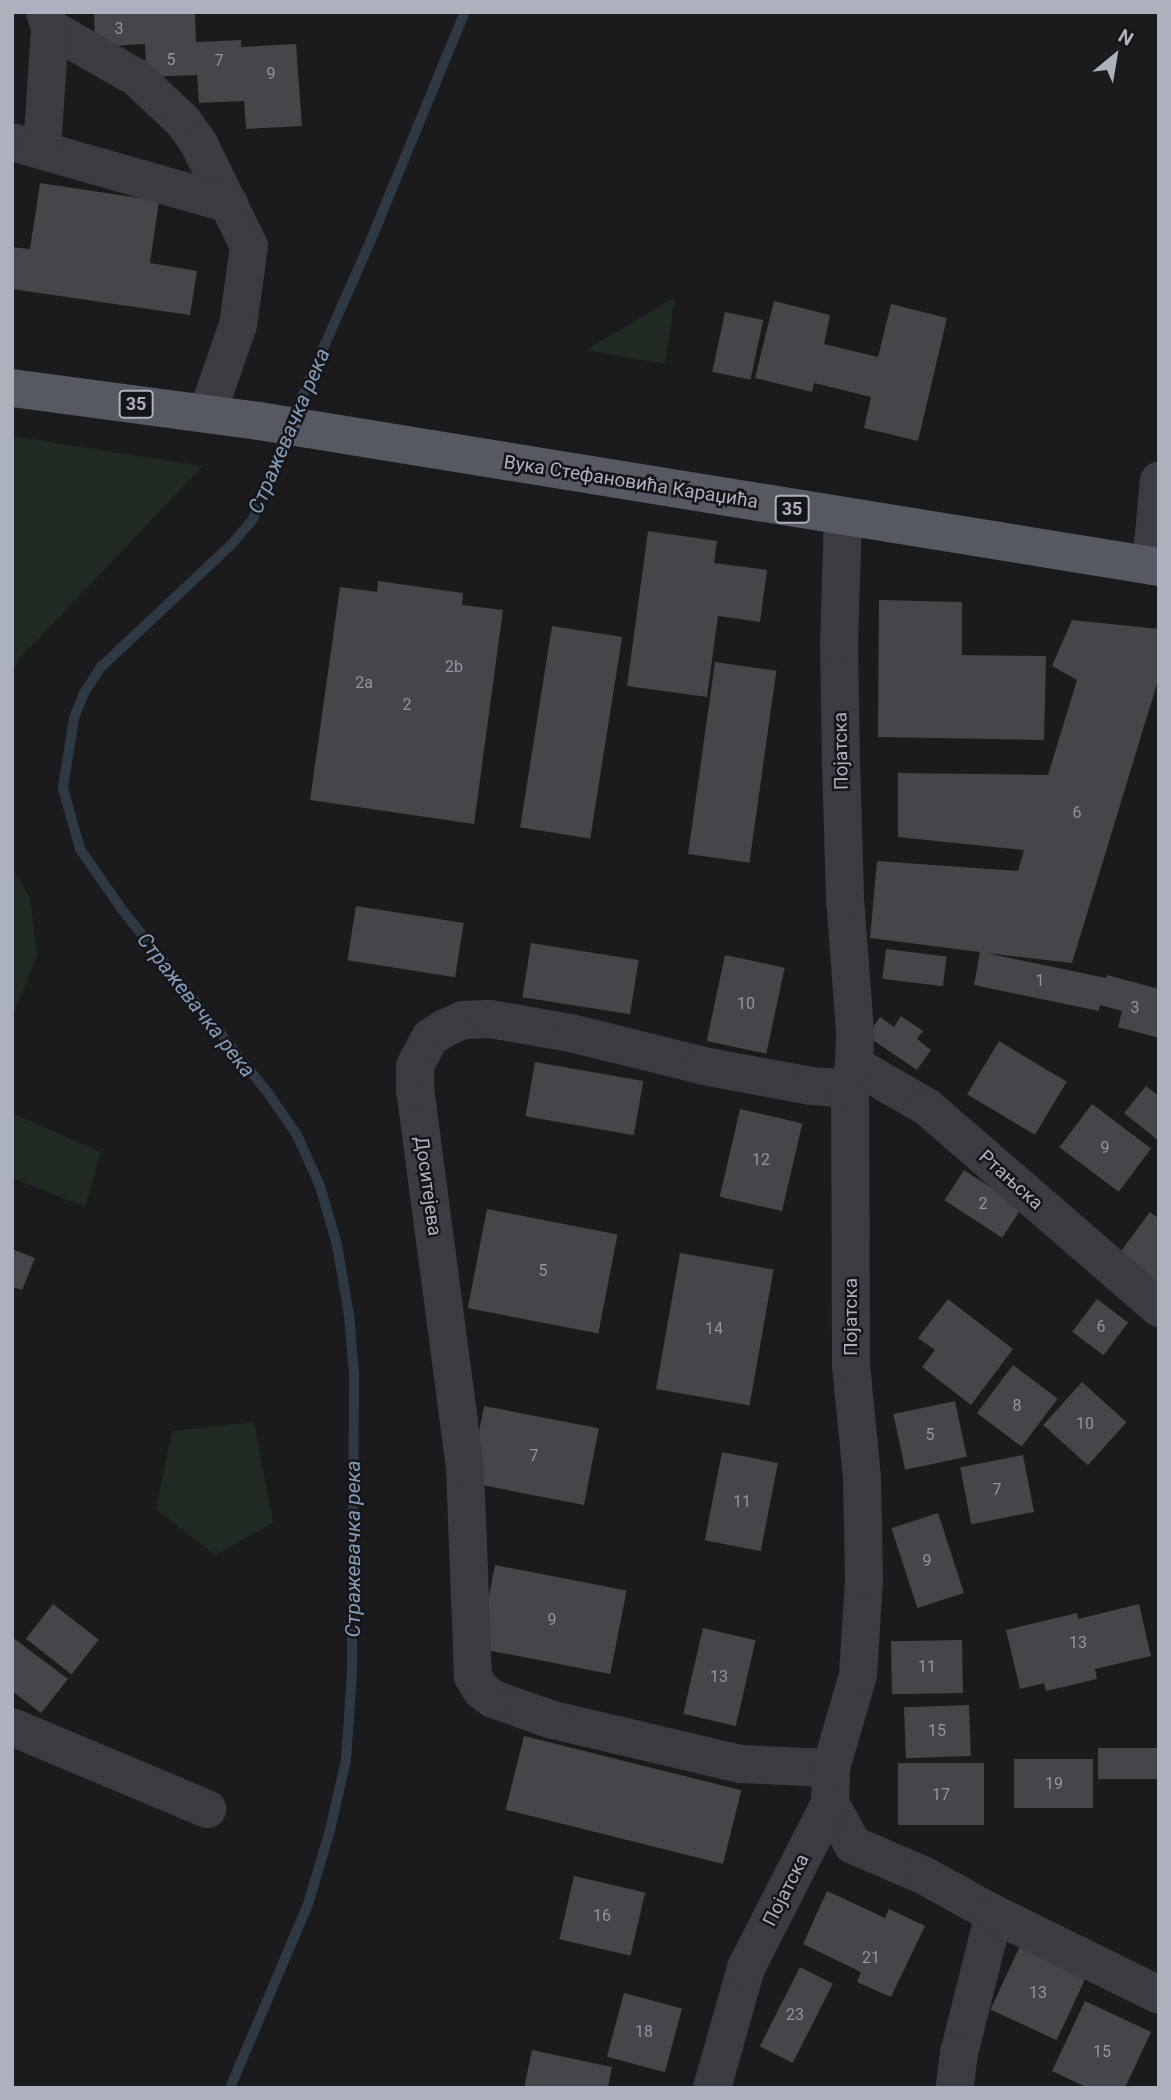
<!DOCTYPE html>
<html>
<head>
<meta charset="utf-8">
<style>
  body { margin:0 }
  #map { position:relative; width:1171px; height:2100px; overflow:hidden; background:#1b1a1d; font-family:Roboto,sans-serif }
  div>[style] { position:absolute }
  .green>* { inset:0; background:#202922 }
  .stream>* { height:10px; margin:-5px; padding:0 5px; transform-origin:5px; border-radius:5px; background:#2f3943 }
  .building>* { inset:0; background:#45454a; transform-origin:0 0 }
  .street>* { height:38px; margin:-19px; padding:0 19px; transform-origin:19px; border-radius:19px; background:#3b3c42 }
  .primary>* { height:38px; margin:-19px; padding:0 19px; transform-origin:19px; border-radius:19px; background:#575962 }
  span { translate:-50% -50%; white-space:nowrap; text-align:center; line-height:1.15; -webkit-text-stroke:5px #161518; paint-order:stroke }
  .number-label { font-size:16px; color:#9296a0 }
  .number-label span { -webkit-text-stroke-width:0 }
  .shield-label span { padding:2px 5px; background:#161518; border:2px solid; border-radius:5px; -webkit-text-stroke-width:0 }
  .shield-label { font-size:18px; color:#acb1bd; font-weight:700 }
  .street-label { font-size:19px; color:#acb1bd }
  .water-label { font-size:21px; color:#829cba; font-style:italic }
  .frame { position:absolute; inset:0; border:14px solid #acb1bd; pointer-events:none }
  .north { position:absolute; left:1080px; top:21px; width:70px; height:70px; -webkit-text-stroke:5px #161518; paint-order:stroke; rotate:30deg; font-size:19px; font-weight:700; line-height:28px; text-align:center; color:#acb1bd }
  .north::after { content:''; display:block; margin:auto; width:24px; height:32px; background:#acb1bd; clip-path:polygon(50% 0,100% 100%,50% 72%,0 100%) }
</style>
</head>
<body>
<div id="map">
  <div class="green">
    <div style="clip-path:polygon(675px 297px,665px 364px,590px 351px,591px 347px)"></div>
    <div style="clip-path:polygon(12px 436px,203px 466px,19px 659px,12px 673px)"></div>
    <div style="clip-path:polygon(12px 870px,30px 896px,37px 956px,12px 1018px)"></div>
    <div style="clip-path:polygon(12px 1113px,101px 1152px,85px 1207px,12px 1178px)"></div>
    <div style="clip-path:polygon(254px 1422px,273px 1523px,215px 1555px,156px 1509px,172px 1431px)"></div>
  </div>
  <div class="stream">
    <div style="left:292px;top:419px;width:188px;rotate:-66.2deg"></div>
    <div style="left:368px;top:247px;width:254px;rotate:-67.6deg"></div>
    <div style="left:230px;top:2088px;width:200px;rotate:-67deg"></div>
    <div style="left:308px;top:1904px;width:77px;rotate:-73.4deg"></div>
    <div style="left:330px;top:1830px;width:72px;rotate:-77.1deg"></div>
    <div style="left:346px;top:1760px;width:87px;rotate:-86.1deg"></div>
    <div style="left:352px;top:1673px;width:300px;rotate:-89.6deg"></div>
    <div style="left:354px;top:1373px;width:58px;rotate:-94.9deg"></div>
    <div style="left:349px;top:1315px;width:71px;rotate:-99.7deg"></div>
    <div style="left:337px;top:1245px;width:61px;rotate:-106.1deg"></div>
    <div style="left:320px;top:1186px;width:56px;rotate:-114.3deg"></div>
    <div style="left:297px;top:1135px;width:51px;rotate:-124.6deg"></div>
    <div style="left:268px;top:1093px;width:233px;rotate:-128.5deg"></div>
    <div style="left:123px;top:911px;width:75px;rotate:-124.7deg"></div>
    <div style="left:80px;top:849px;width:63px;rotate:-105.6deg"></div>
    <div style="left:63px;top:788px;width:71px;rotate:-81.1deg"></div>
    <div style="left:74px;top:718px;width:27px;rotate:-68deg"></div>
    <div style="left:84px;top:693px;width:31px;rotate:-57deg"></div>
    <div style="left:101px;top:667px;width:175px;rotate:-43.2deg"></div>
    <div style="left:229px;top:547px;width:37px;rotate:-49deg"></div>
    <div style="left:253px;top:519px;width:91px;rotate:-68.8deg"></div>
  </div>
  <div class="building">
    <div style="clip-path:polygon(94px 12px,195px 12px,196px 42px,241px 40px,241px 47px,296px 44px,302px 126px,246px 129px,244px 101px,199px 103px,197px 75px,146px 77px,145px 44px,95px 47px)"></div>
    <div style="clip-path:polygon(40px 183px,159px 201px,150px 263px,197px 271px,190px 315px,12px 289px,12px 247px,30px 249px)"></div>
    <div style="clip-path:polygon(774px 301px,830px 315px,824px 344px,878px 357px,891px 304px,947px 318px,918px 441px,864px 428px,871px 397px,814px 383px,812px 392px,755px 378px)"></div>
    <div style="left:725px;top:312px;width:39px;height:61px;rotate:12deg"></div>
    <div style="clip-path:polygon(648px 531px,717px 541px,714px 563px,767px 570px,760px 622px,718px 616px,707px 697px,627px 686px)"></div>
    <div style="clip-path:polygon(378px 581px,463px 593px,462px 605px,503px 610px,474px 824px,310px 800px,340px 587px,377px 592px)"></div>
    <div style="clip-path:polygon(879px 600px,962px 602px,962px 655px,1046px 656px,1044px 740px,878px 737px)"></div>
    <div style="clip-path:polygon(1072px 620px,1159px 629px,1159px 677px,1072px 963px,986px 953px,1106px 978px,1107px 975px,1159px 989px,1159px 1038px,1118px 1027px,1122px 1011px,1100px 1005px,1099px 1011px,974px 985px,980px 952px,870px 938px,877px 861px,1018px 871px,1024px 850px,898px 837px,898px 773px,1048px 775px,1077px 680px,1052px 666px)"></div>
    <div style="left:552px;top:626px;width:71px;height:204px;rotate:9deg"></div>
    <div style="left:715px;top:662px;width:62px;height:194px;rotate:8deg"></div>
    <div style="left:356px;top:906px;width:109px;height:55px;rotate:9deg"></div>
    <div style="left:531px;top:943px;width:109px;height:55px;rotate:9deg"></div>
    <div style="left:886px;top:949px;width:61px;height:30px;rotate:7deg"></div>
    <div style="left:725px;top:955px;width:61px;height:88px;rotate:12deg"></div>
    <div style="clip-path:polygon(901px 1016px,923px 1031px,917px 1039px,931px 1050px,917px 1070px,867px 1036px,880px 1017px,894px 1027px)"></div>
    <div style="left:999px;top:1041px;width:79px;height:62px;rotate:31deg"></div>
    <div style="left:535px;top:1062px;width:110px;height:55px;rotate:10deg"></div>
    <div style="clip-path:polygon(1146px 1086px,1159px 1096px,1159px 1141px,1124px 1113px)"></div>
    <div style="left:1092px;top:1104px;width:74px;height:54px;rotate:37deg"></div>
    <div style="left:740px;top:1109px;width:64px;height:90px;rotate:13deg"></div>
    <div style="left:964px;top:1170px;width:69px;height:36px;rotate:33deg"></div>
    <div style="left:487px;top:1209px;width:133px;height:101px;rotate:11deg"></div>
    <div style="clip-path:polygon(1150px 1212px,1159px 1219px,1159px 1286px,1118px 1255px)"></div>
    <div style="clip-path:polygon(12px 1249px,35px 1258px,22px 1290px,12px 1287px)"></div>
    <div style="left:680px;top:1253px;width:95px;height:138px;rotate:10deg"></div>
    <div style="clip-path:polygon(948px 1299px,1013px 1349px,971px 1405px,922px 1367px,935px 1350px,918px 1338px)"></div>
    <div style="left:1097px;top:1299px;width:39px;height:41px;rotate:37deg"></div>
    <div style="left:1013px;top:1365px;width:56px;height:60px;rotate:37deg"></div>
    <div style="left:1082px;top:1382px;width:60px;height:58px;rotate:42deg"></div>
    <div style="left:955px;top:1401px;width:57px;height:63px;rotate:78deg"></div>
    <div style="left:484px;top:1406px;width:117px;height:78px;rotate:11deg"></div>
    <div style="left:722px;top:1452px;width:57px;height:90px;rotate:11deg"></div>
    <div style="left:1023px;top:1455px;width:58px;height:64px;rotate:79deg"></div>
    <div style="left:938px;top:1513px;width:84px;height:49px;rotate:72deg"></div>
    <div style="left:495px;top:1565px;width:134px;height:85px;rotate:11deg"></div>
    <div style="left:53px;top:1604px;width:58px;height:44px;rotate:38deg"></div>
    <div style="clip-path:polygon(1139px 1604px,1151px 1656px,1095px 1669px,1097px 1679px,1046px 1691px,1044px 1683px,1020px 1689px,1006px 1630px,1077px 1613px,1078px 1619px)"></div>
    <div style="left:703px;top:1628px;width:54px;height:88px;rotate:13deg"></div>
    <div style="clip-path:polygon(12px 1637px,68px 1679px,41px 1713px,12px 1691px)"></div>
    <div style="left:962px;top:1640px;width:53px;height:71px;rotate:89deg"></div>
    <div style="left:969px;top:1705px;width:51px;height:65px;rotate:88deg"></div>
    <div style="left:524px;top:1736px;width:224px;height:76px;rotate:14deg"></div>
    <div style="left:1159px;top:1748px;width:31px;height:61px;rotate:90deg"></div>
    <div style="left:1014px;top:1759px;width:79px;height:49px"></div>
    <div style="left:984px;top:1763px;width:62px;height:86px;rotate:90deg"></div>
    <div style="left:574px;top:1876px;width:73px;height:65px;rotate:13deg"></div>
    <div style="clip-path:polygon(827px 1891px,885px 1918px,889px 1909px,925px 1926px,891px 1997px,857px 1982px,861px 1972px,803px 1944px)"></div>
    <div style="left:1020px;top:1946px;width:73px;height:70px;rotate:25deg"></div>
    <div style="left:800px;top:1967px;width:37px;height:89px;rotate:27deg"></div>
    <div style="left:624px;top:1993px;width:60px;height:66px;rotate:15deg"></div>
    <div style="clip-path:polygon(1085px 2001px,1151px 2032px,1125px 2088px,1088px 2088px,1052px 2071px)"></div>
    <div style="clip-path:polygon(532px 2050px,612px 2067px,608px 2088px,524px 2088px)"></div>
  </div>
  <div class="street">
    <div style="left:45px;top:12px;width:17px;rotate:73deg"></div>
    <div style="left:50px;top:28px;width:100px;rotate:29.9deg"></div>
    <div style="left:137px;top:78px;width:63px;rotate:43.1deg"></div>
    <div style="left:183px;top:121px;width:28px;rotate:55deg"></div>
    <div style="left:199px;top:144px;width:114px;rotate:63.9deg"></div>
    <div style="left:249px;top:246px;width:80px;rotate:97.9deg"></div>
    <div style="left:238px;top:325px;width:94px;rotate:109.2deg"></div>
    <div style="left:12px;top:142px;width:226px;rotate:15.9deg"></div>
    <div style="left:42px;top:149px;width:121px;rotate:-86.2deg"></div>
    <div style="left:1151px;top:566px;width:86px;rotate:-84.7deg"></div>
    <div style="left:854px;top:1065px;width:84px;rotate:29.9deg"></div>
    <div style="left:927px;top:1107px;width:307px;rotate:40.9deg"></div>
    <div style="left:12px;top:1727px;width:212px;rotate:22.8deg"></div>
    <div style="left:831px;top:1768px;width:91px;rotate:-177.5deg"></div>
    <div style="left:740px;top:1764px;width:195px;rotate:-166.7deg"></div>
    <div style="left:550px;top:1719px;width:60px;rotate:-160.7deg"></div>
    <div style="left:493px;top:1699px;width:15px;rotate:-143deg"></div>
    <div style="left:481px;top:1690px;width:16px;rotate:-120deg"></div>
    <div style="left:473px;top:1676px;width:208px;rotate:-92.2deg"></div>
    <div style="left:465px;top:1468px;width:381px;rotate:-97.5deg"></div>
    <div style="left:415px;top:1090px;width:24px;rotate:-90deg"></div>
    <div style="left:415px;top:1066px;width:32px;rotate:-62deg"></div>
    <div style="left:430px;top:1038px;width:18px;rotate:-34deg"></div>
    <div style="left:445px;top:1028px;width:20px;rotate:-24deg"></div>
    <div style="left:463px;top:1020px;width:27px;rotate:-2deg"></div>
    <div style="left:490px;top:1019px;width:82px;rotate:9.8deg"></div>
    <div style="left:571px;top:1033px;width:137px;rotate:13.9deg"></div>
    <div style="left:704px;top:1066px;width:109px;rotate:10.6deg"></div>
    <div style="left:811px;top:1086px;width:39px;rotate:4deg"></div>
    <div style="left:830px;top:1803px;width:48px;rotate:61.3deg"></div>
    <div style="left:853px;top:1845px;width:76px;rotate:23.2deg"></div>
    <div style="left:923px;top:1875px;width:81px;rotate:28.8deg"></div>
    <div style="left:994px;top:1914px;width:143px;rotate:104.1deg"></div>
    <div style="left:959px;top:2053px;width:35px;rotate:97deg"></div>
    <div style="left:994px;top:1914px;width:184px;rotate:26.1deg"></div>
    <div style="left:712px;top:2088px;width:125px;rotate:-74.2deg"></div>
    <div style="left:746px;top:1968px;width:185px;rotate:-63deg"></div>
    <div style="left:830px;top:1803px;width:35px;rotate:-88deg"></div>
    <div style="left:831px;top:1768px;width:97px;rotate:-73.8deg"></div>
    <div style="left:858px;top:1675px;width:95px;rotate:-86.4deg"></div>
    <div style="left:864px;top:1580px;width:103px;rotate:-91.1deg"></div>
    <div style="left:862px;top:1477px;width:113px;rotate:-95.6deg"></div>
    <div style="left:851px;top:1365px;width:276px;rotate:-90.2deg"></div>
    <div style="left:850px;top:1089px;width:24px;rotate:-81deg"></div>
    <div style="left:854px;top:1065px;width:34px;rotate:-88deg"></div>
    <div style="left:855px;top:1031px;width:134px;rotate:-94.3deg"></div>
    <div style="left:845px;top:897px;width:136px;rotate:-91.7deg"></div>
    <div style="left:841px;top:761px;width:117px;rotate:-91deg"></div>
    <div style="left:839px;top:644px;width:126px;rotate:-88.2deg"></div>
  </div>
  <div class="primary">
    <div style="left:12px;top:388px;width:249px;rotate:7.6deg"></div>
    <div style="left:259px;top:421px;width:912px;rotate:9.21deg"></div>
  </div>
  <div class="number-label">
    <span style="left:119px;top:29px">3</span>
    <span style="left:171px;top:60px">5</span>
    <span style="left:219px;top:61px">7</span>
    <span style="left:271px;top:74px">9</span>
    <span style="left:454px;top:667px">2b</span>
    <span style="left:364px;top:683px">2a</span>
    <span style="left:407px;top:705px">2</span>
    <span style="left:1077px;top:813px">6</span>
    <span style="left:1040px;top:981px">1</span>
    <span style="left:746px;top:1004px">10</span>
    <span style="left:1135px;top:1008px">3</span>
    <span style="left:1105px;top:1148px">9</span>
    <span style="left:761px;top:1160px">12</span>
    <span style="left:983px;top:1204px">2</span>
    <span style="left:543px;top:1271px">5</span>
    <span style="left:1101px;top:1327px">6</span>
    <span style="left:714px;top:1329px">14</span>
    <span style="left:1017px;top:1406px">8</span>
    <span style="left:1085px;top:1424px">10</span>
    <span style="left:930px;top:1435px">5</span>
    <span style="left:534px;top:1456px">7</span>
    <span style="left:997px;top:1490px">7</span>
    <span style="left:742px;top:1502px">11</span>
    <span style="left:927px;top:1561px">9</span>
    <span style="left:552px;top:1620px">9</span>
    <span style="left:1078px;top:1643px">13</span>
    <span style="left:927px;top:1667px">11</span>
    <span style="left:719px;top:1677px">13</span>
    <span style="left:937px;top:1731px">15</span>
    <span style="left:1054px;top:1784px">19</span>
    <span style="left:941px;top:1795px">17</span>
    <span style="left:602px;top:1916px">16</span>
    <span style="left:871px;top:1958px">21</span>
    <span style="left:1038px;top:1993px">13</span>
    <span style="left:795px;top:2015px">23</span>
    <span style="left:644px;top:2032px">18</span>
    <span style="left:1102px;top:2052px">15</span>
  </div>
  <div class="shield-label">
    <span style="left:136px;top:404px">35</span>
    <span style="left:792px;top:509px">35</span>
  </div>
  <div class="street-label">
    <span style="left:631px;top:482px;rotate:9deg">Вука Стефановића Караџића</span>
    <span style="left:841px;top:751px;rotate:-91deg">Појатска</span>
    <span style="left:1011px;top:1180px;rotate:42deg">Ртањска</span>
    <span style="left:428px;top:1186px;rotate:82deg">Доситејева</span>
    <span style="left:851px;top:1317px;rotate:-90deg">Појатска</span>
    <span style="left:786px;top:1890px;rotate:-63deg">Појатска</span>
  </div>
  <div class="water-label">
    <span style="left:289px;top:431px;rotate:-67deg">Стражевачка река</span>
    <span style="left:196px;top:1005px;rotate:52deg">Стражевачка река</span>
    <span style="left:353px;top:1549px;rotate:-90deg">Стражевачка река</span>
  </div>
  <div class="frame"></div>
  <div class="north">N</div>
</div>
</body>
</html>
